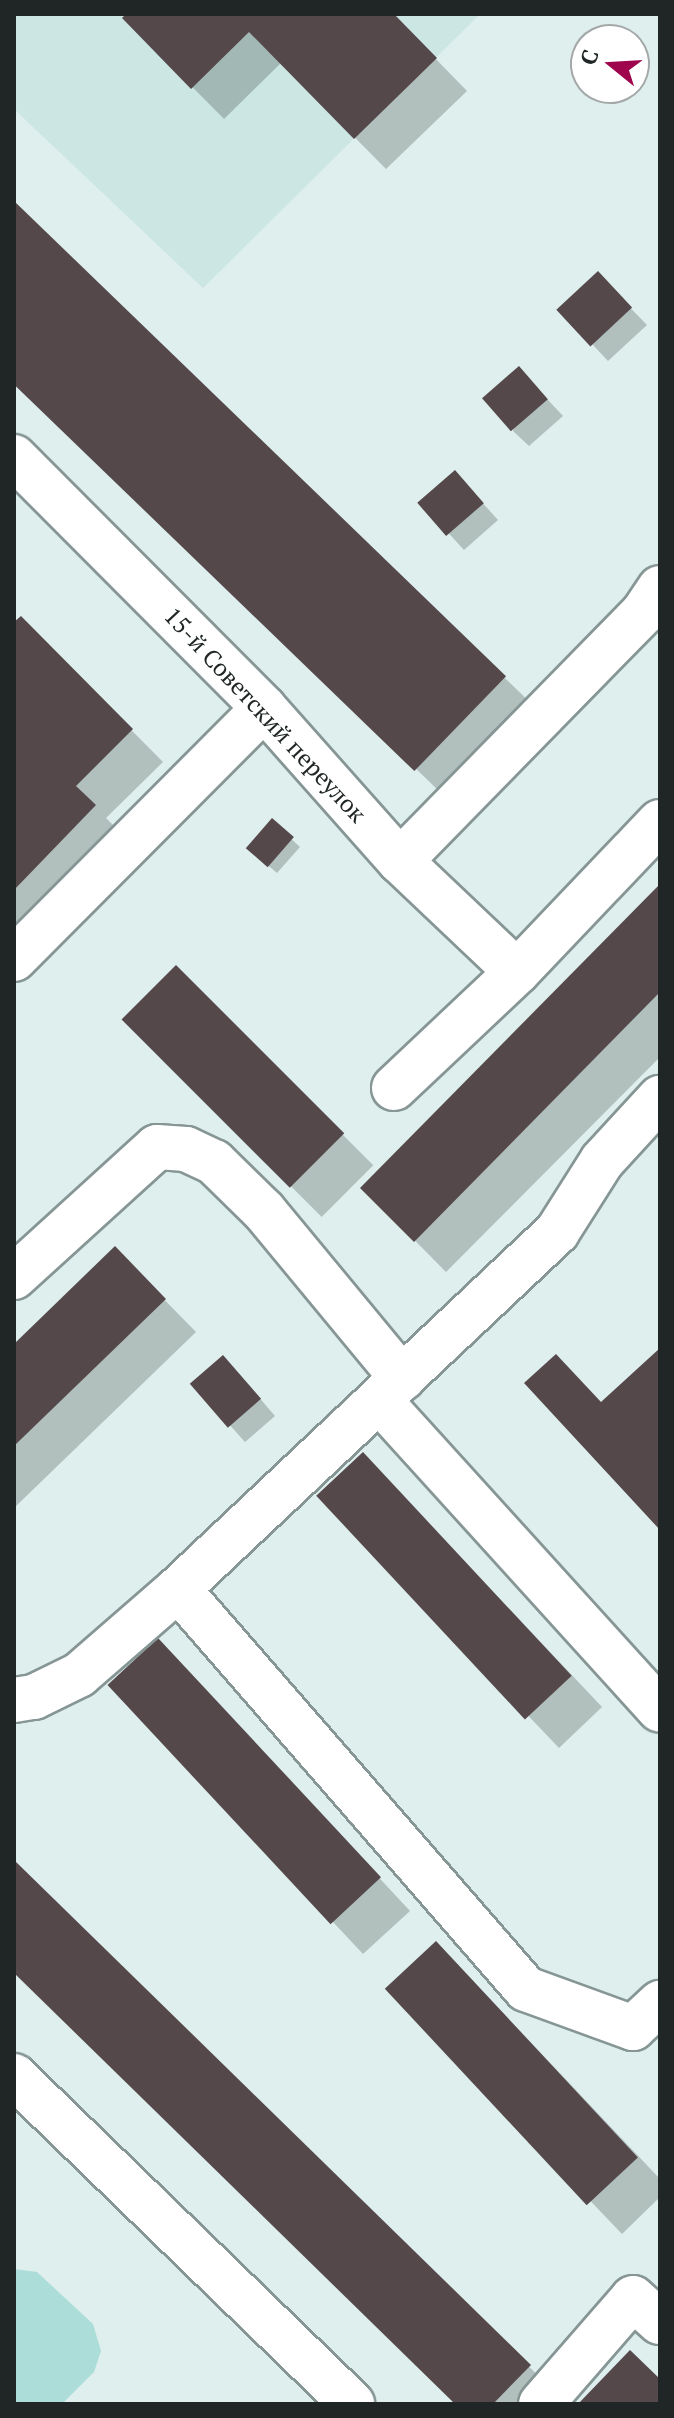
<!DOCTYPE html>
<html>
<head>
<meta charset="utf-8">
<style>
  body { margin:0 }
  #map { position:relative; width:674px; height:2418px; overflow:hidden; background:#deefed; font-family:"PT Serif",serif }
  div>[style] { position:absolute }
  .built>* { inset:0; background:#cbe6e3 }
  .green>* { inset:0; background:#acddd8 }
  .shadow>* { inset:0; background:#0003; transform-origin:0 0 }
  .building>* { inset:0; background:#55484b; transform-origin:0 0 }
  .roads { filter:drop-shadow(2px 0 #869695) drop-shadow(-2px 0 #869695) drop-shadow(0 2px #869695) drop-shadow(0 -2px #869695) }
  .minor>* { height:44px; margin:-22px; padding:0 22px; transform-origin:22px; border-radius:22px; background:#fff }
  span { translate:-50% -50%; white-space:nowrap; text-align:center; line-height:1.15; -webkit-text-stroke:8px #fff; paint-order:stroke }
  .street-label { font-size:24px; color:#1f2625 }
  .frame { position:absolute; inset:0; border:16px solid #1f2625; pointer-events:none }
  .north { position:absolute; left:570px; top:24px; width:80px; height:80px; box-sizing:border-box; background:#fff; border:2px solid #a5a8a8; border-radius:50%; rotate:288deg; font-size:22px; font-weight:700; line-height:32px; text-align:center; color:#1f2625 }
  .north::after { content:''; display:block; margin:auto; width:28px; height:36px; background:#9e054d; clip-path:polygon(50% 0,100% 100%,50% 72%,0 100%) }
</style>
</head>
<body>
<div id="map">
  <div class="built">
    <div style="clip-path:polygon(14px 14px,480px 14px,203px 288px,14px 109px)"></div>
  </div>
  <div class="green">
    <div style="clip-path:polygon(14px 2269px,37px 2272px,93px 2324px,101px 2351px,94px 2372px,62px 2404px,14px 2404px)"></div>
  </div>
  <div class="shadow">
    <div style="clip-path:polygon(129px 14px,392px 14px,467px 91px,386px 169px,281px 63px,224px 119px,124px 18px)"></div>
    <div style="left:14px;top:204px;width:726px;height:127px;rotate:44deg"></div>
    <div style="clip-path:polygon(613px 290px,647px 325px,608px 361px,593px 345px)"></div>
    <div style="clip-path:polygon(534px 385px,563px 416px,529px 446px,513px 431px)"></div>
    <div style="clip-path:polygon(470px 489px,498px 520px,464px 550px,421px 503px)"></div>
    <div style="clip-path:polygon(21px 619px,163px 762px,106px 818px,126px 838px,14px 954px,14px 625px)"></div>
    <div style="clip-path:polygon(272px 821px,300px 847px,277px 873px,257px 856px)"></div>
    <div style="clip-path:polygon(660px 889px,660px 1057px,446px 1272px,363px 1188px)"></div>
    <div style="left:176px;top:968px;width:279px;height:73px;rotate:45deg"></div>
    <div style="clip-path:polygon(146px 1281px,196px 1332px,14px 1508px,14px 1347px)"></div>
    <div style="clip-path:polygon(239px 1374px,275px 1416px,245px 1442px,193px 1384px)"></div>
    <div style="clip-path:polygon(394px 1487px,602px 1707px,559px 1748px,319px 1496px)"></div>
    <div style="clip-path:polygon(189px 1673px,410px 1911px,363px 1954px,111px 1685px)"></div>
    <div style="clip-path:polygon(14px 1862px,561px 2398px,555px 2404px,457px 2404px,14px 1970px)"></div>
    <div style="clip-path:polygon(467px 1975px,660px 2179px,660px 2197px,622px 2234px,388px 1989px)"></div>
  </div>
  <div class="building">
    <div style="clip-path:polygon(126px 14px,394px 14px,437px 58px,354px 139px,249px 32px,191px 89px,122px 18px)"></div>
    <div style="left:14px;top:201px;width:684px;height:132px;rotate:44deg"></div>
    <div style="left:598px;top:271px;width:50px;height:57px;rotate:47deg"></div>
    <div style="left:519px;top:366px;width:44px;height:49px;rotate:49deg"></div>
    <div style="left:455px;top:470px;width:44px;height:50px;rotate:49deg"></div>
    <div style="clip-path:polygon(21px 616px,133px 729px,76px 786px,96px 805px,14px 890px,14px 622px)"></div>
    <div style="left:272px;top:818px;width:29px;height:40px;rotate:41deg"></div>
    <div style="clip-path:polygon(660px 884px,660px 992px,414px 1242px,360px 1188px)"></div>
    <div style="left:176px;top:965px;width:238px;height:77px;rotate:45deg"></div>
    <div style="clip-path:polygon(115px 1246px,166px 1299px,14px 1446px,14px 1344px)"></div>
    <div style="clip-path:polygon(660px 1348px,660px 1530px,524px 1383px,556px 1354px,601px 1402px)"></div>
    <div style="left:223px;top:1355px;width:58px;height:44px;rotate:49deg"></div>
    <div style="left:363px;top:1452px;width:306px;height:64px;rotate:47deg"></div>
    <div style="left:158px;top:1638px;width:327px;height:69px;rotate:47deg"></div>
    <div style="clip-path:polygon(14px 1860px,531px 2365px,493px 2404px,455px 2404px,14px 1973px)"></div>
    <div style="left:436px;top:1941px;width:296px;height:70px;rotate:47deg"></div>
    <div style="clip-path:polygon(630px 2350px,660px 2379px,660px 2404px,578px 2404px)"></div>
  </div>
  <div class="roads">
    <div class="minor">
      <div style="left:14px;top:457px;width:354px;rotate:45.1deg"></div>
      <div style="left:264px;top:708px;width:205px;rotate:48.4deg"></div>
      <div style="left:400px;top:861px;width:161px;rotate:43.5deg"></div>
      <div style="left:400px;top:861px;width:347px;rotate:-45.6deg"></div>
      <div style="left:643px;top:613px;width:30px;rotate:-56deg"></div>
      <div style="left:14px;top:959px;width:354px;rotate:-45.1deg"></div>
      <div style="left:394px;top:1088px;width:169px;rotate:-43.3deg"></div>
      <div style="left:517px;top:972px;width:207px;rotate:-46.4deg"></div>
      <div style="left:14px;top:1277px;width:193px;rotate:-42.3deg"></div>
      <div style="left:157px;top:1147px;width:29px;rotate:4deg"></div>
      <div style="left:186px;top:1149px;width:31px;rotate:25deg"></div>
      <div style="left:214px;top:1162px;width:70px;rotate:44.4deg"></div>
      <div style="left:264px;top:1211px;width:217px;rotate:50.4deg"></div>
      <div style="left:379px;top:1400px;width:418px;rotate:47.8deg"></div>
      <div style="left:178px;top:1589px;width:530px;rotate:48.98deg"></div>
      <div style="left:526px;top:1989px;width:114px;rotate:20deg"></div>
      <div style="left:633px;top:2028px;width:37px;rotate:-43deg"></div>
      <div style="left:14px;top:1700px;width:20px;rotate:-9deg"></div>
      <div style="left:34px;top:1697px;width:50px;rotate:-26.1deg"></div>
      <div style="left:79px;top:1675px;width:131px;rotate:-41deg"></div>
      <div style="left:178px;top:1589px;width:521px;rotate:-43.29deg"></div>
      <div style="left:557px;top:1232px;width:84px;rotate:-57.6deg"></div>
      <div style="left:602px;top:1161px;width:86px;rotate:-47.4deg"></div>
      <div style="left:14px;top:2076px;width:471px;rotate:44.1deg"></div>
      <div style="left:541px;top:2404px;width:140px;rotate:-49deg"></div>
      <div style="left:633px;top:2298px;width:36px;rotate:42deg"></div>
    </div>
  </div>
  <div class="street-label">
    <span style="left:265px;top:715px;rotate:47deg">15-й Советский переулок</span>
  </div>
  <div class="frame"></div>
  <div class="north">С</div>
</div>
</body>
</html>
